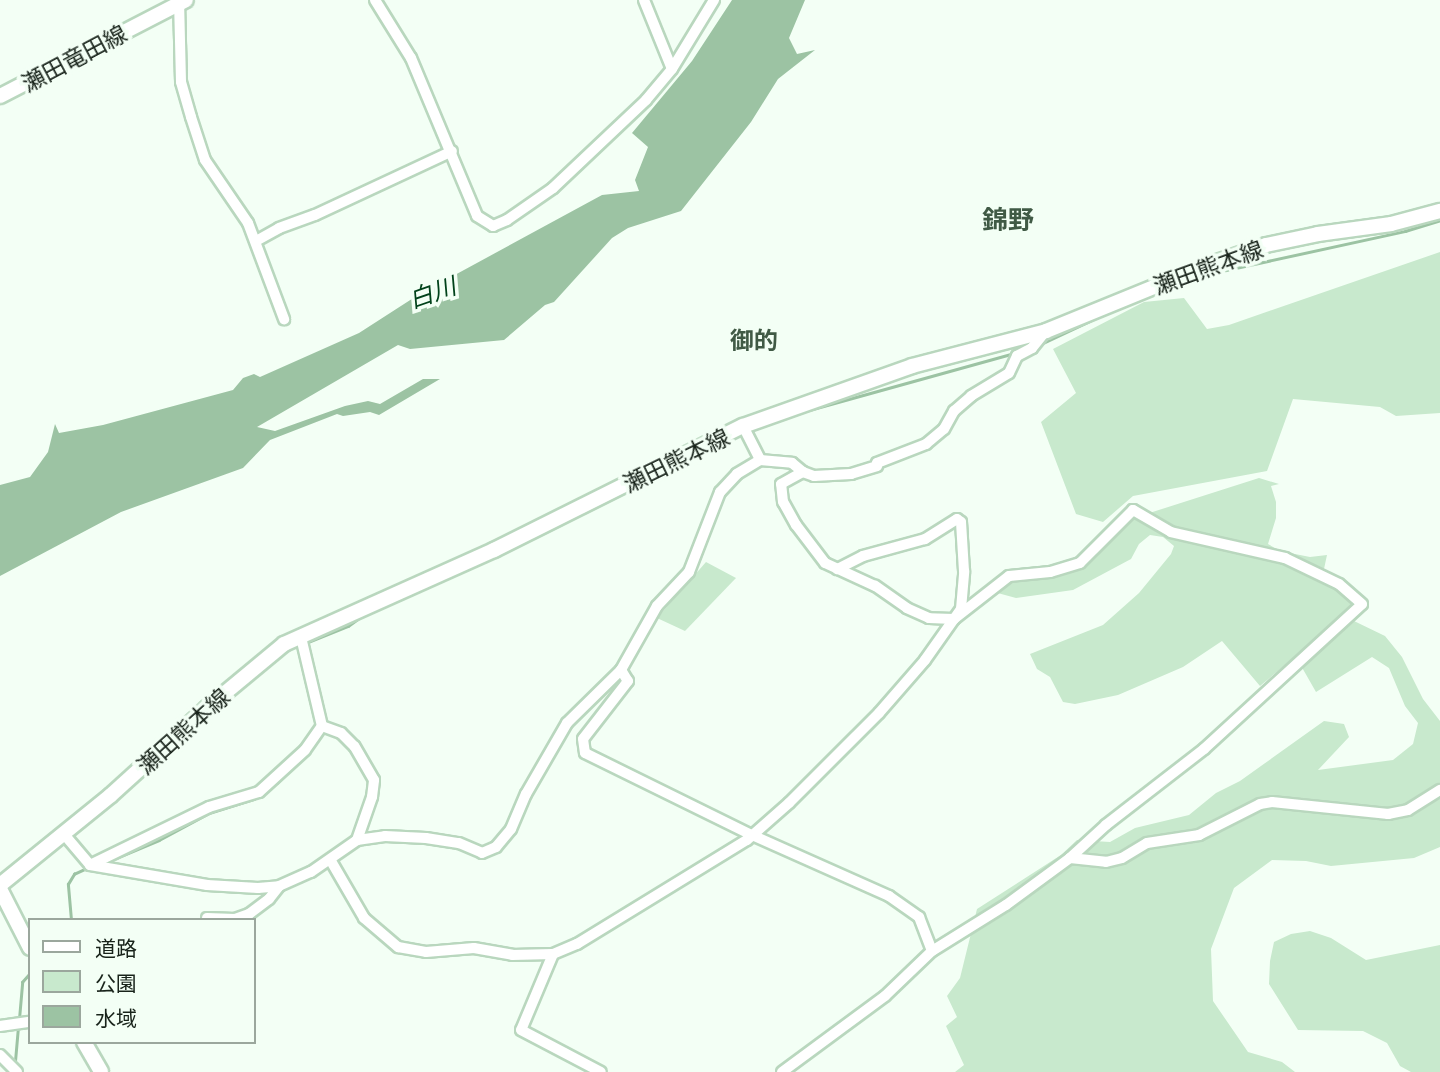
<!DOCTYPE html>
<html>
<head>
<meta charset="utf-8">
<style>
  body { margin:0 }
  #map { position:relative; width:1440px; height:1072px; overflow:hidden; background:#f3fff5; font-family:"Golos Text","Noto Sans JP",sans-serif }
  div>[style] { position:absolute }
  .green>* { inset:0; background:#c8e9cd }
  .water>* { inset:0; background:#9cc3a3 }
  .stream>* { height:2.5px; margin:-1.25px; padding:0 1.25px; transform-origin:1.25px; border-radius:1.25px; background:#9cc3a3 }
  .roads { filter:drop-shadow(2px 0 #b9d7be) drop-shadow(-2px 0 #b9d7be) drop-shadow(0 2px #b9d7be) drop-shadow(0 -2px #b9d7be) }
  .minor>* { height:10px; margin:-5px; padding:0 5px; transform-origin:5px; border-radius:5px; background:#fff }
  .secondary>* { height:14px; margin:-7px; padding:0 7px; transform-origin:7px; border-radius:7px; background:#fff }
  span { translate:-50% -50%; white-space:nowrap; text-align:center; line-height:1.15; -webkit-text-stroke:7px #f3fff5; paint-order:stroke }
  .street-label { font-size:23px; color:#18231a }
  .water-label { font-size:24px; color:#00421a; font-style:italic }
  .neighbourhood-label { font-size:24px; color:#405a45; font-weight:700 }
  .quarter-label { font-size:26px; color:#405a45; font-weight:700 }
  .legend { position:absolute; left:28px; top:918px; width:228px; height:126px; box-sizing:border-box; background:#f3fff5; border:2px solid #9ba79d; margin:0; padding:9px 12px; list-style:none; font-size:21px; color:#18231a }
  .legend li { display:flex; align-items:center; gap:14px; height:35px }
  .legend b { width:35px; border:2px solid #9ba79d }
</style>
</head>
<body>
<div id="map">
  <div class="green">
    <div style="clip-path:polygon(1440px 252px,1440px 413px,1396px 416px,1380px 407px,1293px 399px,1267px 471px,1133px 496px,1103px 522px,1076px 514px,1041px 422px,1076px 393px,1053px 349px,1144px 302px,1184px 298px,1207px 329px,1229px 325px)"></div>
    <div style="clip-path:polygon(1259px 478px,1279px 484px,1271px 486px,1276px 502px,1276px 518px,1268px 544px,1280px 551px,1310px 557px,1327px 555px,1324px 569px,1355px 606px,1260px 686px,1222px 641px,1183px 667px,1118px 695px,1075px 704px,1063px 702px,1050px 677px,1037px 669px,1030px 654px,1103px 625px,1139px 593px,1171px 554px,1174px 546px,1163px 537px,1150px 535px,1139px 544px,1131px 559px,1073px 590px,1016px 598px,994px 592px,1020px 577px,1072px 567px,1115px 524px)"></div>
    <div style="clip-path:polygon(706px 562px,736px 578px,685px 631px,657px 618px)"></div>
    <div style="clip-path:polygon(1354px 621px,1385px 636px,1402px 657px,1423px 699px,1440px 721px,1440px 847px,1414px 858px,1331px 866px,1306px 861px,1272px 860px,1234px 888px,1211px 949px,1213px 1001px,1248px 1052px,1282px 1062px,1295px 1072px,955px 1072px,964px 1065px,946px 1026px,957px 1017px,947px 996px,960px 978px,977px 909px,1061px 855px,1077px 840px,1110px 842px,1135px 828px,1189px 815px,1216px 793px,1240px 781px,1324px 721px,1344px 724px,1349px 737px,1318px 770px,1393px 760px,1413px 744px,1418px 723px,1405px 706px,1389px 668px,1372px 657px,1316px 692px,1300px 664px)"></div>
    <div style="clip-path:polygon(1310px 931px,1331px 938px,1366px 960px,1440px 945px,1440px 1072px,1411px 1072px,1400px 1066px,1387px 1043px,1363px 1031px,1298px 1030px,1269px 984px,1270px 961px,1274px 942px,1291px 934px)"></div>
  </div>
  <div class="water">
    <div style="clip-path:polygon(732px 0,805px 0,789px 38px,797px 54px,815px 50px,778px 79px,751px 122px,681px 211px,628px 228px,612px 238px,554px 302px,545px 305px,504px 340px,410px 349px,398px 345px,257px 427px,275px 431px,345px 406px,368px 401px,380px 404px,423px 379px,440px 379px,379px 415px,370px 412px,343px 416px,337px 414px,270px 440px,243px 468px,121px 512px,0 576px,0 485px,30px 477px,48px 452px,55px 424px,59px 433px,103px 425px,233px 390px,243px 378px,254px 374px,260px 377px,359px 333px,418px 295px,602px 195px,639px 191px,635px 180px,648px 147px,632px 133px,692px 61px)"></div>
  </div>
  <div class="stream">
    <div style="left:1182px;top:283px;width:28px;rotate:-19deg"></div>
    <div style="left:1208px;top:274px;width:202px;rotate:-12.3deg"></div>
    <div style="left:1405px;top:231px;width:37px;rotate:-17deg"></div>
    <div style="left:1041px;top:344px;width:63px;rotate:-25.3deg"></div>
    <div style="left:802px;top:412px;width:221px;rotate:-15.5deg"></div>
    <div style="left:499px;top:555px;width:70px;rotate:-26.2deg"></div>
    <div style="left:306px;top:643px;width:45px;rotate:-22deg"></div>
    <div style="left:348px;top:626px;width:17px;rotate:-36deg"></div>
    <div style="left:277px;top:783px;width:21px;rotate:-45deg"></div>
    <div style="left:107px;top:862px;width:56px;rotate:-22.9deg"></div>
    <div style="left:159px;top:840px;width:57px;rotate:-28.4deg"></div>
    <div style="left:209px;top:813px;width:47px;rotate:-17.3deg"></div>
    <div style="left:71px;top:920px;width:36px;rotate:-95deg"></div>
    <div style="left:68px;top:884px;width:12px;rotate:-59deg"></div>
    <div style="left:74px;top:874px;width:14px;rotate:-25deg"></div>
    <div style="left:19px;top:1019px;width:37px;rotate:-85deg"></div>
    <div style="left:22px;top:982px;width:12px;rotate:-48deg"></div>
    <div style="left:15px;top:1061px;width:35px;rotate:-85deg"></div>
  </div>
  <div class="roads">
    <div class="minor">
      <div style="left:179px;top:0;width:82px;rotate:88.6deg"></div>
      <div style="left:181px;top:82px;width:36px;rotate:74deg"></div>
      <div style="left:191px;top:117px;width:45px;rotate:72deg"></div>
      <div style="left:205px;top:160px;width:76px;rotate:55.7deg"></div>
      <div style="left:248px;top:223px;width:103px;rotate:69.4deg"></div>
      <div style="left:375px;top:0;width:68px;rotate:58.2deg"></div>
      <div style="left:411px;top:58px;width:171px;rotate:67.3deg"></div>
      <div style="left:477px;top:216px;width:19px;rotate:32deg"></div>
      <div style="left:493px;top:226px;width:15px;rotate:-23deg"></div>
      <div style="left:507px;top:220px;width:56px;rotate:-34.8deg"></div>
      <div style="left:553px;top:188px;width:128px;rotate:-43.4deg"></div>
      <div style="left:646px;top:100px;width:40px;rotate:-50deg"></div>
      <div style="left:672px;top:69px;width:81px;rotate:-58.7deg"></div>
      <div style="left:644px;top:0;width:74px;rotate:67.9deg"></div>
      <div style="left:256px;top:241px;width:26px;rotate:-29deg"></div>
      <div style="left:279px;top:228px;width:38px;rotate:-20deg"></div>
      <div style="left:315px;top:215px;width:151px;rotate:-25deg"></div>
      <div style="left:743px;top:426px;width:38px;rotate:63deg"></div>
      <div style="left:760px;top:460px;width:32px;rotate:5deg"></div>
      <div style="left:792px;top:463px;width:14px;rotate:39deg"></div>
      <div style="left:803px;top:472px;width:12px;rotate:20deg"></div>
      <div style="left:814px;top:476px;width:37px;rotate:-3deg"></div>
      <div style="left:851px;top:474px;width:27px;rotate:-17deg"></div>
      <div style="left:877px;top:466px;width:3px;rotate:-90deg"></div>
      <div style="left:877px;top:463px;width:53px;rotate:-21.2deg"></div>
      <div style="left:926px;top:444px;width:23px;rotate:-40deg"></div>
      <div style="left:944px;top:429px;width:21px;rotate:-61deg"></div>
      <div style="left:954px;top:411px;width:23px;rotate:-41deg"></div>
      <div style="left:971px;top:396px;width:44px;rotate:-31.2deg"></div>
      <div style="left:1009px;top:373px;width:19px;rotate:-65deg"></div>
      <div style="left:1017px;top:356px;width:17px;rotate:-28deg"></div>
      <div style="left:1032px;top:348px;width:22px;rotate:-51deg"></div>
      <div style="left:760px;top:460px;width:27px;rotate:149deg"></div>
      <div style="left:737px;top:474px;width:25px;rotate:133deg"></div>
      <div style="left:720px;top:492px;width:86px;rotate:111.2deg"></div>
      <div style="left:689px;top:572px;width:47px;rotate:133.3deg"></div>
      <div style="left:657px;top:606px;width:73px;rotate:119.4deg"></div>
      <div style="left:621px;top:670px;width:13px;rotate:58deg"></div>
      <div style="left:628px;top:681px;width:73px;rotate:127.8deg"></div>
      <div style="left:583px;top:739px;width:14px;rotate:82deg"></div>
      <div style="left:585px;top:753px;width:186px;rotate:26.2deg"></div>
      <div style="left:752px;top:835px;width:150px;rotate:24deg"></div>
      <div style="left:889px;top:896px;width:37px;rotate:35deg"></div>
      <div style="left:919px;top:917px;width:36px;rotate:69deg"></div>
      <div style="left:63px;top:833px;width:42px;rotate:49.8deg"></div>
      <div style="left:90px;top:865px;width:119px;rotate:9.7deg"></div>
      <div style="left:207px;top:885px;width:51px;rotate:3.4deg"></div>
      <div style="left:258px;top:888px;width:21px;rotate:-5deg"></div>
      <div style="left:279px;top:886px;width:35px;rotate:-24deg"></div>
      <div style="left:311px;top:872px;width:56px;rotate:-34.8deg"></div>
      <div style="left:357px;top:840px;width:46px;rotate:-70.8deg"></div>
      <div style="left:372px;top:797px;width:17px;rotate:-83deg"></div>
      <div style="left:374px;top:780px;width:39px;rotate:-120deg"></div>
      <div style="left:354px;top:746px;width:18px;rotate:-135deg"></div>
      <div style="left:341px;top:733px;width:20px;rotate:-160deg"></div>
      <div style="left:322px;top:726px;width:91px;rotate:-103.3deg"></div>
      <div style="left:357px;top:840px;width:28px;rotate:-8deg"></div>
      <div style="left:385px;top:836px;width:41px;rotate:2.8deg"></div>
      <div style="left:426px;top:838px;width:33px;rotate:9deg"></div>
      <div style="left:459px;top:843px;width:25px;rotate:23deg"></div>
      <div style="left:482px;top:853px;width:15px;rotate:-23deg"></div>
      <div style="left:496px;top:847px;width:23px;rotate:-50deg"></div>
      <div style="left:511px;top:829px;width:38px;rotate:-67deg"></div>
      <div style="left:526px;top:794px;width:82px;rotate:-60deg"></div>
      <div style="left:567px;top:723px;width:76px;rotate:-44.5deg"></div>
      <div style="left:1070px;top:858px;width:36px;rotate:6deg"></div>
      <div style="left:1106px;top:862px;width:16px;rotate:-14deg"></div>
      <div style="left:1122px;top:858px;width:29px;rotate:-31deg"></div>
      <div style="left:1147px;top:843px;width:53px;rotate:-8.7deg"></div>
      <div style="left:1199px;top:835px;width:68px;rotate:-26.9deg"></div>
      <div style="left:1260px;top:804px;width:12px;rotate:-9deg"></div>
      <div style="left:1272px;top:802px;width:117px;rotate:5.9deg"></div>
      <div style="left:1388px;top:814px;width:20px;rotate:-11deg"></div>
      <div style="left:1408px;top:810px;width:38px;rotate:-32deg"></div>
      <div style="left:331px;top:861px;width:66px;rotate:59.9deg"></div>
      <div style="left:364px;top:918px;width:45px;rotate:40.5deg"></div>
      <div style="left:398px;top:947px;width:28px;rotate:10deg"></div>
      <div style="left:426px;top:952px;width:48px;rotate:-4.8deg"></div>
      <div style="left:474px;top:948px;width:39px;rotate:10deg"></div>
      <div style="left:512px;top:955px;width:41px;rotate:-1.4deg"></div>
      <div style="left:553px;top:954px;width:26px;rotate:-23deg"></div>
      <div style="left:577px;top:944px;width:199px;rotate:-31.5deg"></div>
      <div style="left:747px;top:840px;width:56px;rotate:-41.4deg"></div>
      <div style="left:789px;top:803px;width:127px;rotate:-45deg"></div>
      <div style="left:879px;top:713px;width:70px;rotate:-49deg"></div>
      <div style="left:925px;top:660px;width:62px;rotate:-54.8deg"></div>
      <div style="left:961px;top:609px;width:38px;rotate:-85deg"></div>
      <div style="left:964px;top:571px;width:49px;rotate:-93.5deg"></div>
      <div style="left:961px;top:522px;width:5px;rotate:-143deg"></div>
      <div style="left:957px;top:519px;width:38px;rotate:148deg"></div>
      <div style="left:925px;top:539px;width:64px;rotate:164.7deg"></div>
      <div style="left:863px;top:556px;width:29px;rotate:153deg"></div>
      <div style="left:90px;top:865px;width:132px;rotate:-26deg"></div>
      <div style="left:209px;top:807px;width:52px;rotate:-16.7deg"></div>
      <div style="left:259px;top:792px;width:62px;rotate:-42.4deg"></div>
      <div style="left:305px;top:750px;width:29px;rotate:-55deg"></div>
      <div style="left:207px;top:918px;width:28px;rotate:2deg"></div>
      <div style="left:235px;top:919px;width:15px;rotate:-20deg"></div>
      <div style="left:249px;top:914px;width:25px;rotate:-37deg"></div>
      <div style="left:269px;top:899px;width:16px;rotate:-52deg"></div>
      <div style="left:553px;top:954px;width:82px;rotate:112.8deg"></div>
      <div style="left:521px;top:1030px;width:90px;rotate:27.7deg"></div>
      <div style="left:0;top:1026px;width:30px;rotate:-8deg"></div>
      <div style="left:0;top:1055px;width:24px;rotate:45deg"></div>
      <div style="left:782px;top:1072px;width:128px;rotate:-36.4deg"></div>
      <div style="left:885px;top:996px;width:65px;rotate:-43.8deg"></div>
      <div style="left:932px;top:951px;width:87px;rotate:-31.9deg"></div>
      <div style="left:1006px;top:905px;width:79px;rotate:-36.3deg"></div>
      <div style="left:1070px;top:858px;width:49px;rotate:-42.5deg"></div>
      <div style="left:1106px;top:825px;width:124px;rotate:-37.8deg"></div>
      <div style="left:1204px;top:749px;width:214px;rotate:-42.5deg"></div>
      <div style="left:1362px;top:604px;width:30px;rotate:-139deg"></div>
      <div style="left:1339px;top:584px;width:60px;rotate:-154.3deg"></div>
      <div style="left:1285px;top:558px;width:117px;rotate:-167.2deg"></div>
      <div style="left:1171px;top:532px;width:44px;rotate:-149.9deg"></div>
      <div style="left:1133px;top:510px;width:75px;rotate:135deg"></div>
      <div style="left:1080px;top:563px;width:31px;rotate:163deg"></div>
      <div style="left:1050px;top:572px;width:41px;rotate:174.4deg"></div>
      <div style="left:1009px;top:576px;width:70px;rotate:142deg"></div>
      <div style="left:954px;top:619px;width:25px;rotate:-178deg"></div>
      <div style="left:929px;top:618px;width:24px;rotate:-156deg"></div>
      <div style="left:907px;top:608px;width:39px;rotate:-145deg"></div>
      <div style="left:875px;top:586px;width:55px;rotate:-155.3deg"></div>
      <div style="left:825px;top:563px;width:48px;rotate:-127.3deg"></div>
      <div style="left:796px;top:525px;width:26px;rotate:-119deg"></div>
      <div style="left:783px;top:502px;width:18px;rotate:-96deg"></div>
      <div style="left:781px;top:484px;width:25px;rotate:-29deg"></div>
    </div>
    <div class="secondary">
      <div style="left:0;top:96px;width:209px;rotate:-27.3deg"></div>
      <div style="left:0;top:885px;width:143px;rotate:-39deg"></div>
      <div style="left:111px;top:795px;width:130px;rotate:-42.2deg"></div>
      <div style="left:207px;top:708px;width:100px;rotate:-39.7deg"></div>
      <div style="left:284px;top:644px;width:230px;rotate:-24.1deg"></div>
      <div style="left:494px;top:550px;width:278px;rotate:-26.5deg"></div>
      <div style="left:743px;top:426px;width:179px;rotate:-19.5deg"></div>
      <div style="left:912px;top:366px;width:138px;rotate:-14.6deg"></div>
      <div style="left:1046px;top:331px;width:175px;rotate:-22.2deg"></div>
      <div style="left:1208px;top:265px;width:61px;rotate:-19deg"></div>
      <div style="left:1266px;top:245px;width:53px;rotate:-11.9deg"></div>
      <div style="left:1318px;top:234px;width:74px;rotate:-7.8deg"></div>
      <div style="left:1391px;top:224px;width:51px;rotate:-14.9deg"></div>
      <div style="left:0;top:889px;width:66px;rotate:63deg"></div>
      <div style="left:84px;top:1042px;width:34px;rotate:60deg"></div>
    </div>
  </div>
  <div class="street-label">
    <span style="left:74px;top:58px;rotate:-28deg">瀬田竜田線</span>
    <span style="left:1208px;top:267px;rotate:-20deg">瀬田熊本線</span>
    <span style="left:676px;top:460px;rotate:-26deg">瀬田熊本線</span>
    <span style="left:183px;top:731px;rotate:-42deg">瀬田熊本線</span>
  </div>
  <div class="water-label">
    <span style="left:432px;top:292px;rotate:-19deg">白川</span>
  </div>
  <div class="neighbourhood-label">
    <span style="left:754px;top:340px">御的</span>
  </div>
  <div class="quarter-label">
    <span style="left:1008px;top:220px">錦野</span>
  </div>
  <ul class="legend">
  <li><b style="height:9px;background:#fff"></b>道路</li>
  <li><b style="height:19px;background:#c8e9cd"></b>公園</li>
  <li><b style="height:19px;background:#9cc3a3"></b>水域</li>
  </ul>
</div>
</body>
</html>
